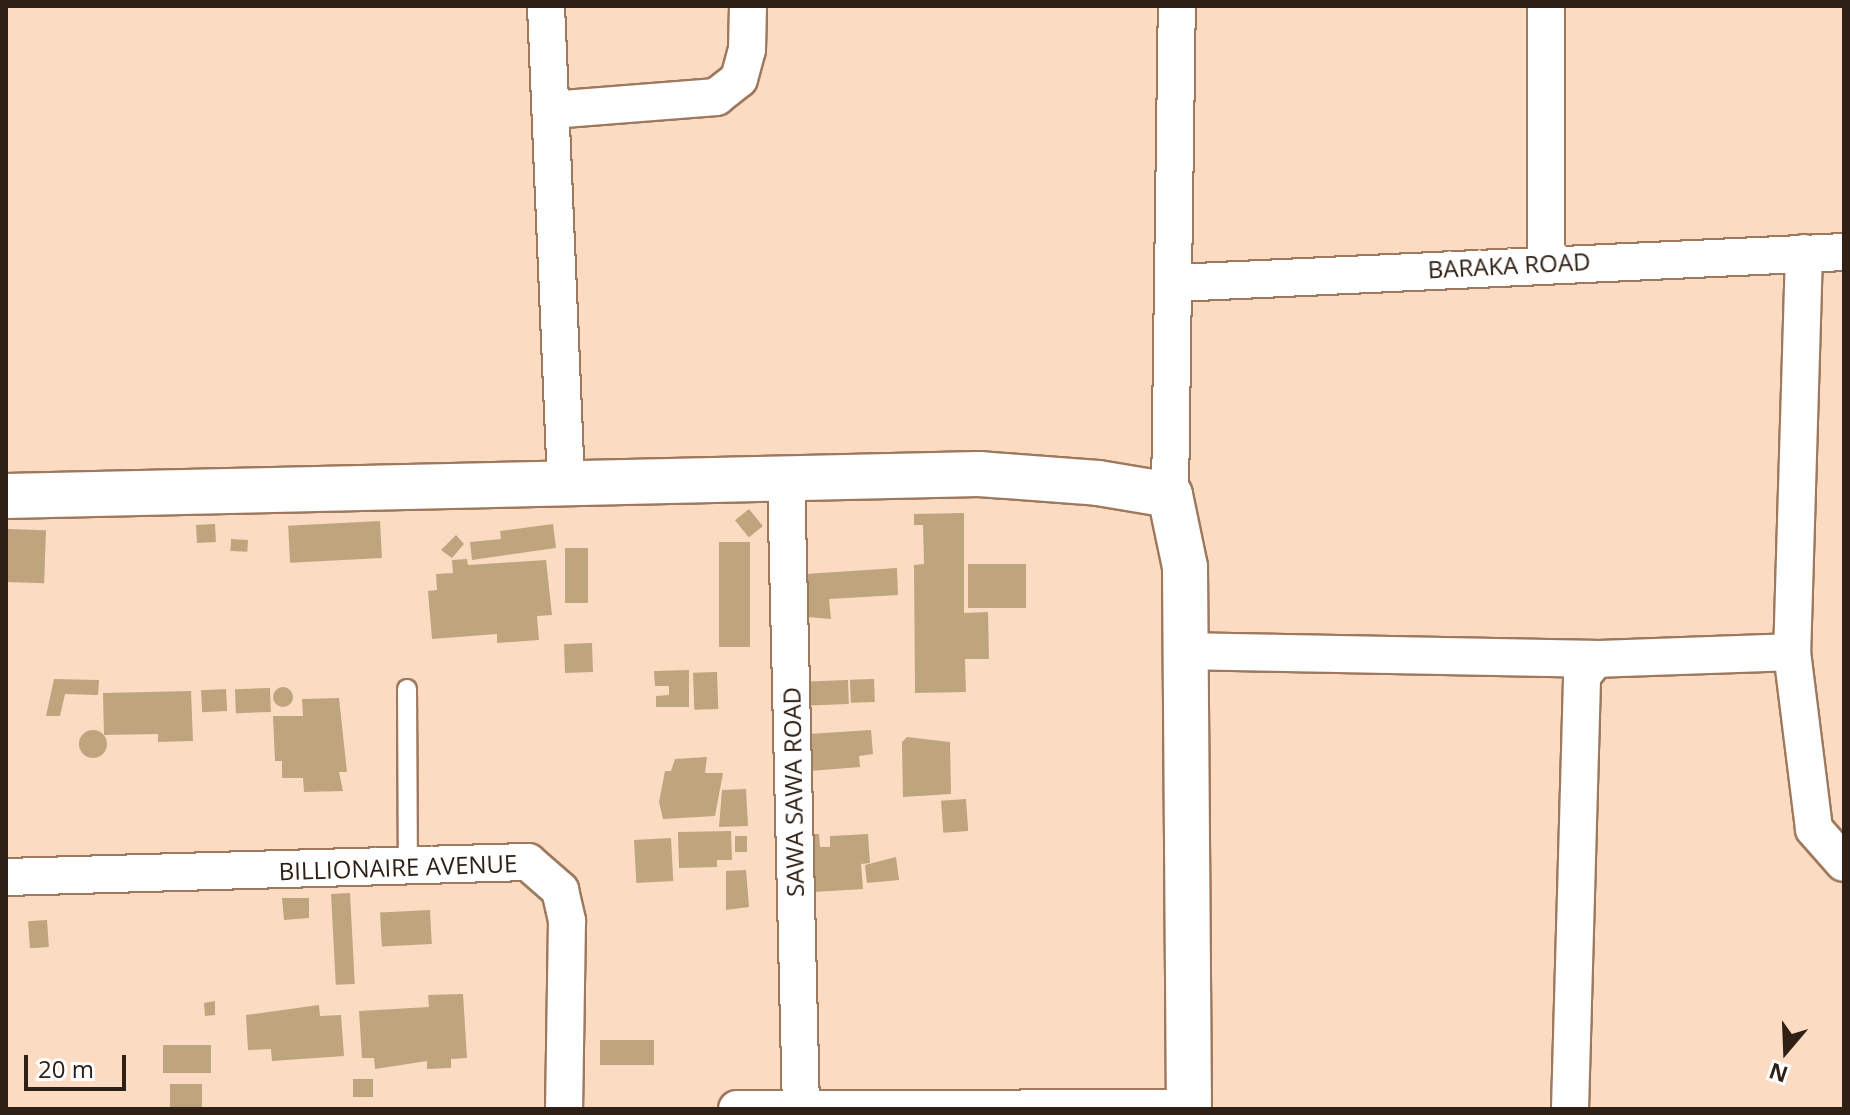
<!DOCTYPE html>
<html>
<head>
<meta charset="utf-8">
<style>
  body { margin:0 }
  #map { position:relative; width:1850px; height:1115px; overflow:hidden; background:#fcdbc3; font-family:"Open Sans",sans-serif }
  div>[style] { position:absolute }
  .building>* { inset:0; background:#bea57d; transform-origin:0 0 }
  .round { border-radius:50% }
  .roads { filter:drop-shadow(2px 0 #9e795e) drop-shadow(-2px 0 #9e795e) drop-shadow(0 2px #9e795e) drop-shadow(0 -2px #9e795e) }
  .service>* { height:18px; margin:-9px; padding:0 9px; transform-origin:9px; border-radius:9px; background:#fff }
  .minor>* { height:36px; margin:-18px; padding:0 18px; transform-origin:18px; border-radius:18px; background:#fff }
  .tertiary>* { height:44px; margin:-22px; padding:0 22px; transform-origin:22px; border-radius:22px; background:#fff }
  span { translate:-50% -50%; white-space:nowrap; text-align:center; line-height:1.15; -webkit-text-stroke:8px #fff; paint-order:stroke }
  .street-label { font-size:24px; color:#2f2015 }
  .frame { position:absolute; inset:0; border:8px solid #2f2015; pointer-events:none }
  .north { position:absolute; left:1746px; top:1011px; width:80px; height:80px; -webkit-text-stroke:6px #fff; paint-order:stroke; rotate:199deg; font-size:22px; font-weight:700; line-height:32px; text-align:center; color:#2f2015 }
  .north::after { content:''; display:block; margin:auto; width:28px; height:36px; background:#2f2015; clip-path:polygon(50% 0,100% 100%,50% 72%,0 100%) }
  .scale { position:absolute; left:24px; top:1055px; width:102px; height:36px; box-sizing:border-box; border:4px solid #2f2015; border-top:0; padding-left:10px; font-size:24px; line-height:28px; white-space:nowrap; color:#2f2015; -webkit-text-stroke:6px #fff; paint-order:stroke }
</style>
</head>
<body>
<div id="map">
  <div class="building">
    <div style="left:749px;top:509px;width:22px;height:18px;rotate:51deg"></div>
    <div style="clip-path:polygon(964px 513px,964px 613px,988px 612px,989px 659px,965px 659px,966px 692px,915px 693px,914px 565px,924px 564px,923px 525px,914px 525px,914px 514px)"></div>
    <div style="left:380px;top:521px;width:37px;height:92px;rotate:87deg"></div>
    <div style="left:215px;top:524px;width:18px;height:19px;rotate:87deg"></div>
    <div style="clip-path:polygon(553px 524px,556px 548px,472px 560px,470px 542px,501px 539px,500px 531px)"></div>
    <div style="left:8px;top:529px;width:38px;height:53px;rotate:2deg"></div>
    <div style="clip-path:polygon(456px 535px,464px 544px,452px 558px,441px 550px)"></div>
    <div style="left:231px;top:539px;width:17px;height:12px;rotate:3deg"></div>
    <div style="left:719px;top:542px;width:31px;height:105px"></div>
    <div style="left:565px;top:548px;width:23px;height:55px"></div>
    <div style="clip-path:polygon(467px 559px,468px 565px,546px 560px,552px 615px,537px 616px,539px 640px,497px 643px,497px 634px,432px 639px,428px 591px,437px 590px,436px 574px,453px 573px,452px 560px)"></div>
    <div style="left:968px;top:564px;width:58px;height:44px"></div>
    <div style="clip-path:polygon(897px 568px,898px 595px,829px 599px,831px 619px,808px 617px,805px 574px)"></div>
    <div style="left:592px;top:643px;width:29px;height:28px;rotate:88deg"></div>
    <div style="clip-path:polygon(689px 670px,689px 707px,656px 707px,656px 696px,669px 695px,669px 686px,655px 686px,654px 671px)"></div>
    <div style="left:717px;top:672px;width:37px;height:24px;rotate:88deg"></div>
    <div style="clip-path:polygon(54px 679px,99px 680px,98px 695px,65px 694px,60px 716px,46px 716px)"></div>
    <div style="left:874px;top:679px;width:23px;height:24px;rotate:88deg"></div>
    <div style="left:848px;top:680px;width:24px;height:40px;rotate:88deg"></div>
    <div class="round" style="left:273px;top:687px;width:20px;height:20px"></div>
    <div style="left:270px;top:688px;width:24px;height:35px;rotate:88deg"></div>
    <div style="left:226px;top:689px;width:22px;height:25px;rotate:87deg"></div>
    <div style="clip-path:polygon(191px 691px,193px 741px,158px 742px,158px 734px,104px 735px,103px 693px)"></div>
    <div style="clip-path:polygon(339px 698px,347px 772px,339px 772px,343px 791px,304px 792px,303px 778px,282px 778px,282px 761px,275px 761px,273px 716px,303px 716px,302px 699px)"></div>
    <div class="round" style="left:79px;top:730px;width:28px;height:28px"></div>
    <div style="clip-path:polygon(871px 730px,873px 754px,859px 756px,860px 767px,810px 771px,808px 734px)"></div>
    <div style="clip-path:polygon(907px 737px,950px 742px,951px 794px,903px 797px,902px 742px)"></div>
    <div style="clip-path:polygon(707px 757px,705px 773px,723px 773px,715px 816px,663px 819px,659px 802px,665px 771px,671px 771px,675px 759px)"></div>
    <div style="clip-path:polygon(746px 789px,748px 826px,719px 827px,722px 790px)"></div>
    <div style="left:966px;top:799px;width:32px;height:25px;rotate:86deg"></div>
    <div style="clip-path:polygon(731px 831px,732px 860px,717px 860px,717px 867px,679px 868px,678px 832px)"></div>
    <div style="clip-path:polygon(810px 834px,819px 834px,820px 847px,830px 847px,830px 836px,868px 834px,870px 863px,861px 864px,863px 889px,814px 892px)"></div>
    <div style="left:735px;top:836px;width:12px;height:16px"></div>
    <div style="left:671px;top:838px;width:43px;height:37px;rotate:87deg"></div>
    <div style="clip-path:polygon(896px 857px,899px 880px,867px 883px,865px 865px)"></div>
    <div style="clip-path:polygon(746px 870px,749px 907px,726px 910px,726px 871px)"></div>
    <div style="left:350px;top:893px;width:91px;height:19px;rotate:87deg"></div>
    <div style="clip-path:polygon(282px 898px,309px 898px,309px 918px,284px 920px)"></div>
    <div style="left:430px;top:910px;width:34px;height:50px;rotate:87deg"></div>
    <div style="left:47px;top:920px;width:27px;height:19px;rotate:86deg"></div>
    <div style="clip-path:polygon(463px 994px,467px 1058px,451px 1059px,451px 1068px,427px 1069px,427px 1061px,375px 1069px,374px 1058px,362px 1058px,359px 1011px,429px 1007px,428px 995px)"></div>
    <div style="clip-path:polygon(215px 1001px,215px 1015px,205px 1016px,204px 1003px)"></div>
    <div style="clip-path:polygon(319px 1005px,320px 1016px,341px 1015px,344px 1056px,272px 1061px,271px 1049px,248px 1050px,246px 1015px)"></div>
    <div style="left:600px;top:1040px;width:54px;height:25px"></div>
    <div style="left:163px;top:1045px;width:48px;height:28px"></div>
    <div style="left:353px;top:1079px;width:20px;height:18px"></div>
    <div style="left:170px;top:1084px;width:32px;height:25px"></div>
  </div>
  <div class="roads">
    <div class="service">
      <div style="left:407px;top:689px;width:178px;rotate:89.7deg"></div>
    </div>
    <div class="minor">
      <div style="left:546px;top:6px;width:480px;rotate:87.6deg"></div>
      <div style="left:551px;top:110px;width:166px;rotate:-4.5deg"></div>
      <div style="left:716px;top:97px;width:29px;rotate:-38deg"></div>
      <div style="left:739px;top:79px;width:30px;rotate:-75deg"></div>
      <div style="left:747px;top:50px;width:44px;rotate:-88.7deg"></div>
      <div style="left:1804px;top:253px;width:399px;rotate:91.7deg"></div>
      <div style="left:1792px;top:652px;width:178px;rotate:82.9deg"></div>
      <div style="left:1814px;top:829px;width:45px;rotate:48.6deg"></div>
      <div style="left:1546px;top:263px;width:257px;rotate:-90deg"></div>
      <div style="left:1175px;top:283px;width:670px;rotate:-2.65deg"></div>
      <div style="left:786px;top:477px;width:630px;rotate:88.64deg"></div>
      <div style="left:1170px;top:495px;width:489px;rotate:-89.2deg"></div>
      <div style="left:1185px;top:651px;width:411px;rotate:1.1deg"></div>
      <div style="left:6px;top:877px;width:522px;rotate:-1.65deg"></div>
      <div style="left:528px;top:862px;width:43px;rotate:41.2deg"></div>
      <div style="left:560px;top:890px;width:32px;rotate:77deg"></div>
      <div style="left:567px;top:921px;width:188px;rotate:90.9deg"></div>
      <div style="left:737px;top:1109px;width:452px;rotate:-0.1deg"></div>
      <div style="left:1570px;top:1109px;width:433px;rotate:-88.4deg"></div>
      <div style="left:1582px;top:676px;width:22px;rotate:-51deg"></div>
      <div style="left:1596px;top:659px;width:196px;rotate:-2deg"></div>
    </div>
    <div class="tertiary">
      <div style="left:6px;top:496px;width:973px;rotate:-1.3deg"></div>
      <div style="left:979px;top:474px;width:119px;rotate:4.3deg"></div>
      <div style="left:1098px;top:483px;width:73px;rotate:9.5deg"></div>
      <div style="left:1170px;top:495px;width:74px;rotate:78.2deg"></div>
      <div style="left:1185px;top:567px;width:542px;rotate:89.58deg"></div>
    </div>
  </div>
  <div class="street-label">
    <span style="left:1509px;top:265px;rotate:-3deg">BARAKA ROAD</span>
    <span style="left:793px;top:792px;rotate:-91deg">SAWA SAWA ROAD</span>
    <span style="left:398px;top:867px;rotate:-2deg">BILLIONAIRE AVENUE</span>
  </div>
  <div class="frame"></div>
  <div class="north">N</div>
  <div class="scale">20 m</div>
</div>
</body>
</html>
